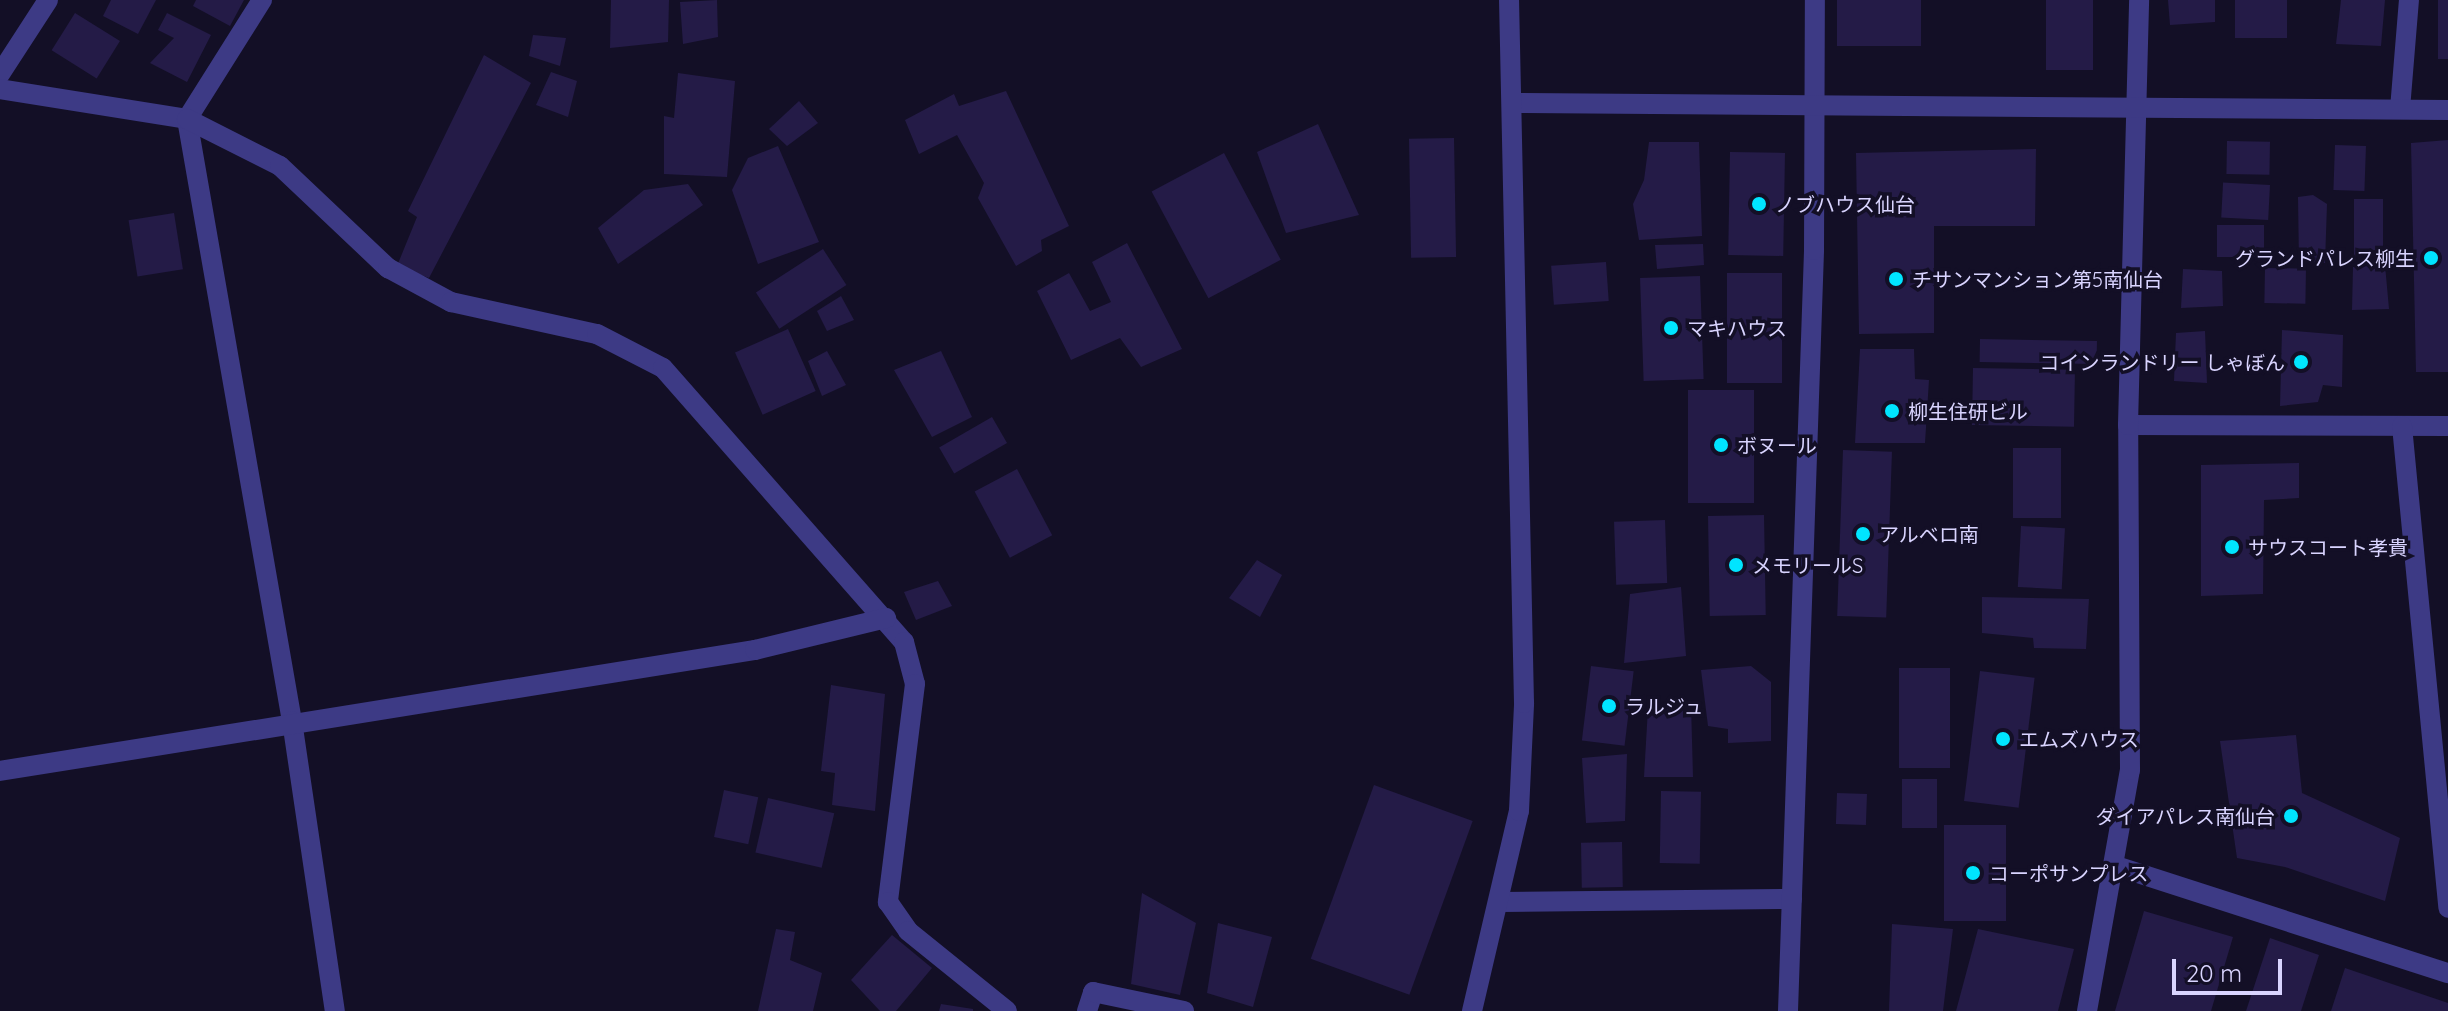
<!DOCTYPE html>
<html>
<head>
<meta charset="utf-8">
<style>
  body { margin:0 }
  #map { position:relative; width:2448px; height:1011px; overflow:hidden; background:#130f26; font-family:Quicksand,"Noto Sans JP",sans-serif }
  div>[style] { position:absolute }
  .building>* { inset:0; background:#241b47; transform-origin:0 0 }
  .minor>* { height:20px; margin:-10px; padding:0 10px; transform-origin:10px; border-radius:10px; background:#3d3a85 }
  .tertiary>* { height:20px; margin:-10px; padding:0 10px; transform-origin:10px; border-radius:10px; background:#3d3a85 }
  .dots>* { width:22px; height:22px; translate:-50% -50%; box-sizing:border-box; border:4px solid #130f26; border-radius:50% }
  span { translate:-50% -50%; white-space:nowrap; text-align:center; line-height:1.15; -webkit-text-stroke:7px #130f26; paint-order:stroke }
  .poi-label { font-size:20px; color:#d9d4ff }
  .left { translate:0 -50%; text-align:left }
  .right { translate:-100% -50%; text-align:right }
  .scale { position:absolute; left:2172px; top:959px; width:110px; height:36px; box-sizing:border-box; border:4px solid #d9d4ff; border-top:0; padding-left:10px; font-size:24px; line-height:28px; white-space:nowrap; color:#d9d4ff; -webkit-text-stroke:6px #130f26; paint-order:stroke }
</style>
</head>
<body>
<div id="map">
  <div class="building">
    <div style="clip-path:polygon(111px 0,156px 0,138px 34px,103px 16px)"></div>
    <div style="clip-path:polygon(196px 0,244px 0,230px 26px,193px 6px)"></div>
    <div style="clip-path:polygon(611px 0,669px 0,668px 42px,610px 48px)"></div>
    <div style="clip-path:polygon(717px 0,718px 37px,683px 44px,680px 2px)"></div>
    <div style="left:1921px;top:0;width:46px;height:84px;rotate:90deg"></div>
    <div style="left:2046px;top:0;width:47px;height:70px"></div>
    <div style="clip-path:polygon(2168px 0,2215px 0,2215px 22px,2170px 25px)"></div>
    <div style="left:2235px;top:0;width:52px;height:38px"></div>
    <div style="clip-path:polygon(2341px 0,2385px 0,2381px 46px,2336px 44px)"></div>
    <div style="left:2438px;top:0;width:10px;height:59px"></div>
    <div style="left:75px;top:13px;width:53px;height:44px;rotate:32deg"></div>
    <div style="clip-path:polygon(167px 13px,211px 35px,187px 82px,150px 63px,174px 38px,158px 30px)"></div>
    <div style="clip-path:polygon(533px 35px,566px 38px,560px 66px,529px 56px)"></div>
    <div style="clip-path:polygon(484px 55px,531px 83px,429px 278px,397px 266px,417px 217px,408px 211px)"></div>
    <div style="clip-path:polygon(551px 72px,577px 81px,568px 117px,536px 105px)"></div>
    <div style="clip-path:polygon(678px 73px,735px 81px,727px 177px,664px 174px,664px 116px,674px 118px)"></div>
    <div style="clip-path:polygon(1006px 91px,1069px 226px,1041px 240px,1042px 251px,1016px 266px,978px 198px,984px 183px,957px 135px,919px 154px,905px 120px,954px 94px,959px 106px)"></div>
    <div style="clip-path:polygon(799px 101px,818px 123px,787px 146px,769px 129px)"></div>
    <div style="clip-path:polygon(1318px 124px,1359px 215px,1286px 233px,1257px 152px)"></div>
    <div style="left:1454px;top:138px;width:119px;height:45px;rotate:89deg"></div>
    <div style="clip-path:polygon(2448px 140px,2448px 372px,2416px 372px,2411px 143px)"></div>
    <div style="left:2227px;top:141px;width:43px;height:33px;rotate:1deg"></div>
    <div style="clip-path:polygon(1649px 142px,1699px 142px,1702px 236px,1639px 240px,1633px 204px,1644px 180px)"></div>
    <div style="left:2335px;top:145px;width:31px;height:45px;rotate:2deg"></div>
    <div style="clip-path:polygon(778px 146px,819px 242px,758px 264px,732px 190px,748px 158px)"></div>
    <div style="clip-path:polygon(2036px 149px,2035px 226px,1934px 226px,1934px 333px,1859px 334px,1856px 153px)"></div>
    <div style="left:1730px;top:152px;width:55px;height:103px;rotate:1deg"></div>
    <div style="left:1224px;top:153px;width:121px;height:82px;rotate:62deg"></div>
    <div style="clip-path:polygon(688px 184px,703px 205px,618px 264px,598px 228px,644px 190px)"></div>
    <div style="left:2270px;top:185px;width:35px;height:47px;rotate:93deg"></div>
    <div style="clip-path:polygon(2313px 195px,2327px 204px,2325px 263px,2299px 263px,2298px 197px)"></div>
    <div style="left:2383px;top:199px;width:58px;height:29px;rotate:90deg"></div>
    <div style="left:174px;top:213px;width:57px;height:46px;rotate:81deg"></div>
    <div style="left:2264px;top:225px;width:32px;height:47px;rotate:90deg"></div>
    <div style="clip-path:polygon(1127px 243px,1182px 349px,1141px 367px,1120px 338px,1071px 360px,1037px 291px,1069px 273px,1090px 311px,1111px 302px,1092px 262px)"></div>
    <div style="clip-path:polygon(1703px 244px,1704px 265px,1657px 269px,1655px 245px)"></div>
    <div style="left:823px;top:249px;width:43px;height:80px;rotate:57deg"></div>
    <div style="left:1606px;top:262px;width:39px;height:55px;rotate:86deg"></div>
    <div style="clip-path:polygon(2385px 265px,2389px 309px,2352px 310px,2353px 267px)"></div>
    <div style="left:2265px;top:268px;width:41px;height:35px;rotate:1deg"></div>
    <div style="clip-path:polygon(2183px 269px,2222px 271px,2223px 306px,2181px 308px)"></div>
    <div style="left:1782px;top:273px;width:110px;height:55px;rotate:90deg"></div>
    <div style="left:1700px;top:276px;width:103px;height:60px;rotate:88deg"></div>
    <div style="clip-path:polygon(841px 296px,854px 320px,827px 331px,817px 311px)"></div>
    <div style="left:788px;top:329px;width:68px;height:58px;rotate:66deg"></div>
    <div style="clip-path:polygon(2282px 330px,2343px 335px,2342px 387px,2323px 385px,2318px 402px,2280px 406px)"></div>
    <div style="clip-path:polygon(2205px 331px,2207px 383px,2174px 381px,2176px 333px)"></div>
    <div style="left:1980px;top:339px;width:117px;height:23px;rotate:1deg"></div>
    <div style="clip-path:polygon(1860px 349px,1914px 349px,1915px 379px,1929px 380px,1925px 443px,1855px 443px)"></div>
    <div style="clip-path:polygon(827px 351px,846px 385px,822px 396px,808px 361px)"></div>
    <div style="clip-path:polygon(941px 351px,972px 417px,932px 437px,894px 370px)"></div>
    <div style="left:1973px;top:368px;width:102px;height:57px;rotate:1deg"></div>
    <div style="left:1688px;top:390px;width:66px;height:113px"></div>
    <div style="left:992px;top:417px;width:30px;height:61px;rotate:60deg"></div>
    <div style="left:2013px;top:448px;width:48px;height:70px"></div>
    <div style="left:1843px;top:450px;width:49px;height:166px;rotate:2deg"></div>
    <div style="clip-path:polygon(2299px 463px,2299px 498px,2264px 500px,2263px 594px,2201px 596px,2201px 465px)"></div>
    <div style="left:1017px;top:469px;width:75px;height:48px;rotate:62deg"></div>
    <div style="left:1764px;top:515px;width:100px;height:56px;rotate:89deg"></div>
    <div style="left:1665px;top:520px;width:63px;height:51px;rotate:88deg"></div>
    <div style="left:2021px;top:526px;width:44px;height:61px;rotate:3deg"></div>
    <div style="clip-path:polygon(1257px 560px,1282px 575px,1260px 617px,1229px 598px)"></div>
    <div style="clip-path:polygon(938px 581px,952px 606px,916px 620px,904px 592px)"></div>
    <div style="clip-path:polygon(1681px 587px,1686px 656px,1624px 663px,1630px 594px)"></div>
    <div style="clip-path:polygon(1982px 597px,2089px 599px,2086px 649px,2034px 648px,2033px 638px,1982px 633px)"></div>
    <div style="left:1591px;top:666px;width:43px;height:75px;rotate:7deg"></div>
    <div style="clip-path:polygon(1751px 666px,1771px 682px,1771px 741px,1728px 743px,1728px 729px,1708px 726px,1701px 670px)"></div>
    <div style="left:1899px;top:668px;width:51px;height:100px"></div>
    <div style="left:1980px;top:671px;width:55px;height:131px;rotate:7deg"></div>
    <div style="clip-path:polygon(831px 685px,885px 694px,875px 811px,832px 805px,835px 773px,821px 771px)"></div>
    <div style="clip-path:polygon(1691px 704px,1693px 777px,1644px 777px,1648px 708px)"></div>
    <div style="clip-path:polygon(2296px 735px,2302px 793px,2400px 838px,2385px 901px,2285px 867px,2237px 858px,2220px 741px)"></div>
    <div style="clip-path:polygon(1627px 754px,1625px 821px,1586px 823px,1582px 758px)"></div>
    <div style="left:1937px;top:779px;width:49px;height:35px;rotate:90deg"></div>
    <div style="left:1374px;top:785px;width:105px;height:185px;rotate:20deg"></div>
    <div style="left:724px;top:790px;width:35px;height:48px;rotate:12deg"></div>
    <div style="left:1661px;top:791px;width:40px;height:72px;rotate:1deg"></div>
    <div style="left:1837px;top:793px;width:30px;height:31px;rotate:2deg"></div>
    <div style="left:768px;top:798px;width:68px;height:56px;rotate:13deg"></div>
    <div style="left:1944px;top:825px;width:62px;height:96px"></div>
    <div style="left:1622px;top:842px;width:45px;height:41px;rotate:89deg"></div>
    <div style="clip-path:polygon(1142px 893px,1196px 923px,1180px 995px,1131px 984px)"></div>
    <div style="clip-path:polygon(2144px 911px,2233px 937px,2211px 1011px,2115px 1011px)"></div>
    <div style="clip-path:polygon(1218px 923px,1272px 937px,1253px 1007px,1207px 993px)"></div>
    <div style="clip-path:polygon(1892px 924px,1953px 929px,1943px 1011px,1889px 1011px)"></div>
    <div style="clip-path:polygon(776px 929px,795px 932px,790px 960px,822px 973px,813px 1011px,758px 1011px)"></div>
    <div style="clip-path:polygon(1978px 929px,2074px 949px,2058px 1011px,1956px 1011px)"></div>
    <div style="clip-path:polygon(892px 935px,932px 968px,896px 1011px,880px 1011px,851px 980px)"></div>
    <div style="clip-path:polygon(2270px 938px,2319px 955px,2301px 1011px,2246px 1011px)"></div>
    <div style="clip-path:polygon(2345px 968px,2448px 1003px,2448px 1011px,2331px 1011px)"></div>
    <div style="clip-path:polygon(941px 1004px,973px 1009px,973px 1011px,939px 1011px)"></div>
  </div>
  <div class="minor">
    <div style="left:262px;top:0;width:141px;rotate:122.2deg"></div>
    <div style="left:187px;top:119px;width:611px;rotate:80.11deg"></div>
    <div style="left:292px;top:721px;width:293px;rotate:81.6deg"></div>
    <div style="left:0;top:74px;width:88px;rotate:-57deg"></div>
    <div style="left:0;top:89px;width:189px;rotate:9.1deg"></div>
    <div style="left:187px;top:119px;width:104px;rotate:26.8deg"></div>
    <div style="left:280px;top:166px;width:149px;rotate:43.4deg"></div>
    <div style="left:388px;top:268px;width:72px;rotate:28.4deg"></div>
    <div style="left:451px;top:302px;width:149px;rotate:12.4deg"></div>
    <div style="left:597px;top:334px;width:74px;rotate:27.3deg"></div>
    <div style="left:663px;top:368px;width:365px;rotate:48.7deg"></div>
    <div style="left:904px;top:642px;width:43px;rotate:75.3deg"></div>
    <div style="left:915px;top:684px;width:220px;rotate:97.1deg"></div>
    <div style="left:888px;top:902px;width:35px;rotate:55deg"></div>
    <div style="left:908px;top:931px;width:127px;rotate:38.9deg"></div>
    <div style="left:2400px;top:109px;width:109px;rotate:-85.3deg"></div>
    <div style="left:2128px;top:425px;width:320px;rotate:0.2deg"></div>
    <div style="left:2402px;top:426px;width:484px;rotate:84.5deg"></div>
    <div style="left:0;top:771px;width:765px;rotate:-9.11deg"></div>
    <div style="left:755px;top:650px;width:135px;rotate:-13.7deg"></div>
    <div style="left:2116px;top:866px;width:349px;rotate:17.9deg"></div>
    <div style="left:1502px;top:902px;width:290px;rotate:-0.6deg"></div>
    <div style="left:1087px;top:1011px;width:20px;rotate:-72deg"></div>
    <div style="left:1093px;top:992px;width:93px;rotate:11.8deg"></div>
    <div style="left:1788px;top:1011px;width:761px;rotate:-88.04deg"></div>
    <div style="left:1814px;top:250px;width:250px;rotate:-89.8deg"></div>
    <div style="left:2087px;top:1011px;width:245px;rotate:-79.9deg"></div>
    <div style="left:2130px;top:770px;width:345px;rotate:-90.3deg"></div>
    <div style="left:2128px;top:425px;width:425px;rotate:-88.5deg"></div>
  </div>
  <div class="tertiary">
    <div style="left:1512px;top:103px;width:936px;rotate:0.43deg"></div>
    <div style="left:1472px;top:1011px;width:205px;rotate:-76.8deg"></div>
    <div style="left:1519px;top:811px;width:108px;rotate:-87.3deg"></div>
    <div style="left:1524px;top:703px;width:703px;rotate:-91.22deg"></div>
  </div>
  <div class="dots">
    <div style="left:1759px;top:204px;background:#00e5ff"></div>
    <div style="left:2431px;top:258px;background:#00e5ff"></div>
    <div style="left:1896px;top:279px;background:#00e5ff"></div>
    <div style="left:1671px;top:328px;background:#00e5ff"></div>
    <div style="left:2301px;top:362px;background:#00e5ff"></div>
    <div style="left:1892px;top:411px;background:#00e5ff"></div>
    <div style="left:1721px;top:445px;background:#00e5ff"></div>
    <div style="left:1863px;top:534px;background:#00e5ff"></div>
    <div style="left:2232px;top:547px;background:#00e5ff"></div>
    <div style="left:1736px;top:565px;background:#00e5ff"></div>
    <div style="left:1609px;top:706px;background:#00e5ff"></div>
    <div style="left:2003px;top:739px;background:#00e5ff"></div>
    <div style="left:2291px;top:816px;background:#00e5ff"></div>
    <div style="left:1973px;top:873px;background:#00e5ff"></div>
  </div>
  <div class="poi-label">
    <span class="left" style="left:1775px;top:204px">ノブハウス仙台</span>
    <span class="right" style="left:2415px;top:258px">グランドパレス柳生</span>
    <span class="left" style="left:1912px;top:279px">チサンマンション第5南仙台</span>
    <span class="left" style="left:1687px;top:328px">マキハウス</span>
    <span class="right" style="left:2285px;top:362px">コインランドリー しゃぼん</span>
    <span class="left" style="left:1908px;top:411px">柳生住研ビル</span>
    <span class="left" style="left:1737px;top:445px">ボヌール</span>
    <span class="left" style="left:1879px;top:534px">アルベロ南</span>
    <span class="left" style="left:2248px;top:547px">サウスコート孝貴</span>
    <span class="left" style="left:1752px;top:565px">メモリールS</span>
    <span class="left" style="left:1625px;top:706px">ラルジュ</span>
    <span class="left" style="left:2019px;top:739px">エムズハウス</span>
    <span class="right" style="left:2275px;top:816px">ダイアパレス南仙台</span>
    <span class="left" style="left:1989px;top:873px">コーポサンプレス</span>
  </div>
  <div class="scale">20 m</div>
</div>
</body>
</html>
